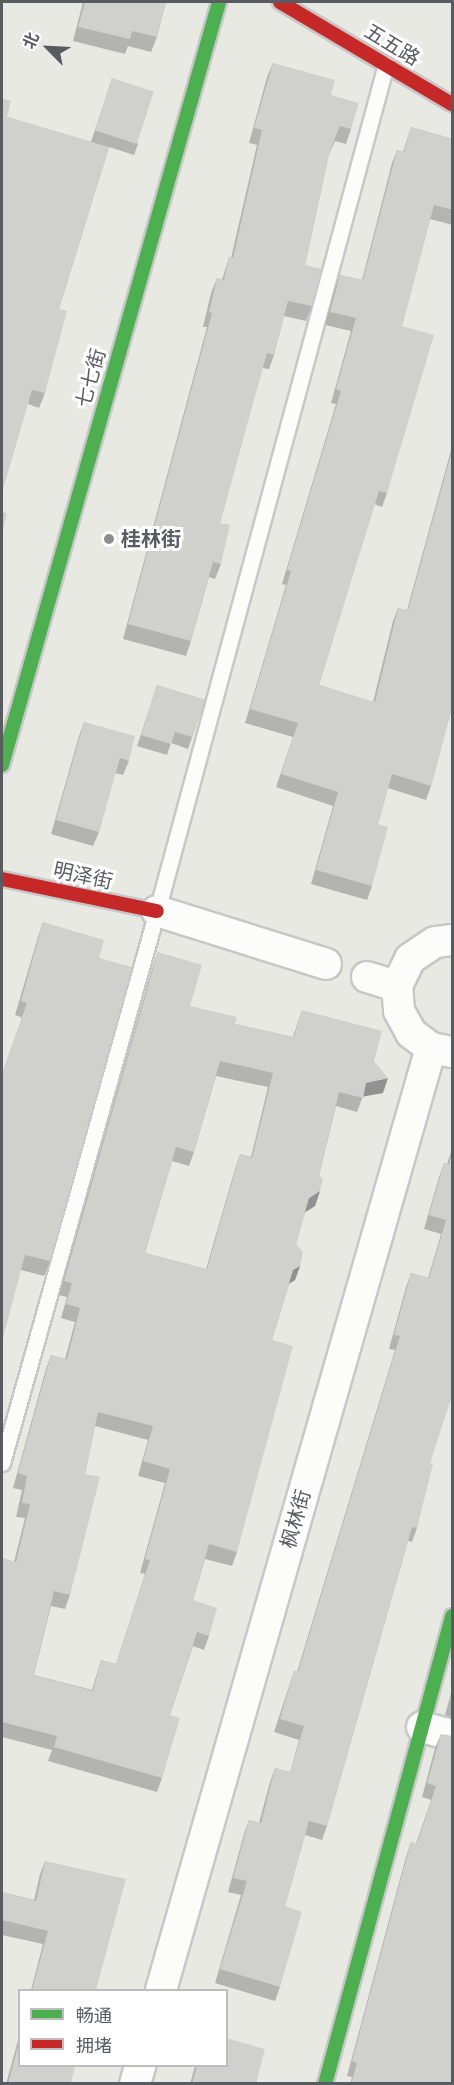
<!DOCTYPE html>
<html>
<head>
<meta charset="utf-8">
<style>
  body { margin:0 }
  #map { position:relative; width:454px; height:2085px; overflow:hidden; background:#e9e9e4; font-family:"Space Grotesk","Noto Sans SC",sans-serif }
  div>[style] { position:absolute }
  .roads { filter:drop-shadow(2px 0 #c6c7c6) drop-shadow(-2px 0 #c6c7c6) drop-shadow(0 2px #c6c7c6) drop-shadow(0 -2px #c6c7c6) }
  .lane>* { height:15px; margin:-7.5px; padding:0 7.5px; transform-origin:7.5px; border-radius:7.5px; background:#fcfcfb }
  .street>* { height:30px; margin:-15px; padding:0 15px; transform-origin:15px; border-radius:15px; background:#fcfcfb }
  .fast>* { height:14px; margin:-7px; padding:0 7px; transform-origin:7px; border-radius:7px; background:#4caf50 }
  .jam>* { height:14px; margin:-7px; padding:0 7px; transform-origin:7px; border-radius:7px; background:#c62828 }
  .wall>* { inset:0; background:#b3b3b0 }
  .shaded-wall>* { inset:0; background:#929290 }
  .building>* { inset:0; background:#d0d0cd; transform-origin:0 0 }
  .dots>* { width:16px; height:16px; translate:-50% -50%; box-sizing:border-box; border:3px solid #fff; border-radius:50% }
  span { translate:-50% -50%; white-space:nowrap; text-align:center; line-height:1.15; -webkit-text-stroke:6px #fff; paint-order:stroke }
  .street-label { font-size:20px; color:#595b61 }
  .poi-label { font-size:20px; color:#595b61; font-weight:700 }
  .left { translate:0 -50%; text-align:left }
  .frame { position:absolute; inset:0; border:3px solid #595b61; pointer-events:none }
  .legend { position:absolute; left:18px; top:1989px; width:210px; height:78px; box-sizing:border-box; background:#fff; border:2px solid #bdbdc0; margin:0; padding:8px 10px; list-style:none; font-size:18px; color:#595b61 }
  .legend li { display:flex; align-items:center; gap:12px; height:30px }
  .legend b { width:30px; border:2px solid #bdbdc0 }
  .north { position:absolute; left:18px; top:18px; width:60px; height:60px; -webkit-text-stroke:4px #fff; paint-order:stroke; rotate:294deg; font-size:16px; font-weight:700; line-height:24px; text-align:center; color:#595b61 }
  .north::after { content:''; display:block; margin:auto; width:21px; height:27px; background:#595b61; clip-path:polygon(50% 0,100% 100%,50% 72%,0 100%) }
</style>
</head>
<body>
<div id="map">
  <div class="roads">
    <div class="lane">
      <div style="left:2px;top:1463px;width:573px;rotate:-74.32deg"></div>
      <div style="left:157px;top:911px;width:877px;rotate:-74.87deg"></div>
    </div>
    <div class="street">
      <div style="left:157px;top:911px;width:177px;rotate:17.4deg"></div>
      <div style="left:452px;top:940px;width:17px;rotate:173deg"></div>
      <div style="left:435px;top:942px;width:30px;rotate:146deg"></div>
      <div style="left:410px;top:959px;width:30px;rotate:116deg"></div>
      <div style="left:397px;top:986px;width:25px;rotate:85deg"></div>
      <div style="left:399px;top:1011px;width:25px;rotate:61deg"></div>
      <div style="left:411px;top:1033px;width:25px;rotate:37deg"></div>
      <div style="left:431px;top:1048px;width:21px;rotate:11deg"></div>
      <div style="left:367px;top:977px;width:31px;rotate:17deg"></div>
      <div style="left:422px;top:1727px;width:31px;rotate:15deg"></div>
      <div style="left:161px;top:1990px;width:980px;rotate:-74.01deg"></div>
      <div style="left:135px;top:2084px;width:19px;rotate:-74deg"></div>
    </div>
    <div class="fast">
      <div style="left:2px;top:765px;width:793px;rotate:-74.12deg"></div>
      <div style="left:325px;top:2084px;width:485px;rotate:-74.8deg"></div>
    </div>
    <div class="jam">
      <div style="left:280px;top:2px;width:200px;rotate:30.7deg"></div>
      <div style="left:2px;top:879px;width:158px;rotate:11.7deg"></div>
    </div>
  </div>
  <div class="wall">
    <div style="clip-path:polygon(83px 2px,166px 2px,157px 37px,151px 52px,128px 46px,125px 54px,73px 41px)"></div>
    <div style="clip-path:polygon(273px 63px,331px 95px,351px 129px,346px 144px,335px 141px,329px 154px,305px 265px,312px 306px,306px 321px,284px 316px,274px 355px,269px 369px,262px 368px,220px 523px,221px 564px,215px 579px,209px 577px,191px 641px,186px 656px,123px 639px,207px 327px,203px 327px,211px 293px,217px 278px,222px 280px,229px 257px,231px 258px,257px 145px,249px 143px,267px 77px)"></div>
    <div style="clip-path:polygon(112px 78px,138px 144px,134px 155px,109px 147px,59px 309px,45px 393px,39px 408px,28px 404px,7px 117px,91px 142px)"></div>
    <div style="clip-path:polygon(411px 127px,453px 139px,453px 225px,430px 219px,402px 326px,387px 493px,382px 507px,374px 504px,319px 685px,373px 702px,393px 621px,398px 608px,407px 610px,453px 443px,453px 703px,431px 786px,426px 800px,388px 788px,378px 824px,372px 886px,367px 900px,311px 884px,333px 806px,276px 787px,293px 737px,245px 723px,286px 585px,282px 584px,336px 404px,331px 403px,351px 331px,325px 325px,335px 288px,340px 275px,362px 280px,392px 163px,397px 150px,403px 152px)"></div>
    <div style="clip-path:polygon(157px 685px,205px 700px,188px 749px,171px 743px,167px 755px,137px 746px)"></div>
    <div style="clip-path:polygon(84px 722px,129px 761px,123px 775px,115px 773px,99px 832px,93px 846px,51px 834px,79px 736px)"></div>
    <div style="clip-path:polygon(43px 922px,99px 958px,50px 1261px,44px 1276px,21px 1270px,21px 1017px,15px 1015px,38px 937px)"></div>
    <div style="clip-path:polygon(evenodd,158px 952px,190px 1006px,235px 1024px,293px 1037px,302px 1010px,374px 1061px,383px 1093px,363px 1096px,357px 1112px,336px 1106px,319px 1176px,320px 1191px,315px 1206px,305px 1212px,296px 1244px,300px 1266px,295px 1280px,289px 1284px,272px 1340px,237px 1552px,232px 1566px,205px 1559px,193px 1600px,209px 1636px,204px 1650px,193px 1646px,170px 1715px,162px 1778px,157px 1792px,48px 1761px,52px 1750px,2px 1737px,2px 1558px,14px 1562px,25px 1518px,16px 1517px,22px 1490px,13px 1488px,46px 1369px,51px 1355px,65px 1359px,75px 1322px,61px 1318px,67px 1297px,59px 1295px,153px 966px,158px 952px,216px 1076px,268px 1087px,251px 1157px,240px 1154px,235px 1169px,206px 1269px,145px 1253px,172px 1161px,189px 1166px,194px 1152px,216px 1076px,158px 952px,95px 1426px,148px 1440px,138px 1476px,165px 1483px,140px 1573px,145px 1574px,116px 1664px,101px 1660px,92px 1690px,34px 1675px,51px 1606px,65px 1609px,70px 1595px,85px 1474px,95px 1426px)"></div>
    <div style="clip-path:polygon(453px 1146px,453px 1370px,430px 1463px,417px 1528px,412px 1542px,408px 1541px,327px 1826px,322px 1840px,305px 1835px,285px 1906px,280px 1987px,275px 2001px,215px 1983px,241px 1895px,228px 1892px,244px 1834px,249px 1820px,259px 1823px,270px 1782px,275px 1768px,290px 1772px,299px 1740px,274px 1732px,294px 1671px,297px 1672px,395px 1350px,389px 1349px,406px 1287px,411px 1273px,428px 1278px,441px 1234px,424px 1229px,439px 1177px,444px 1163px,447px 1164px)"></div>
    <div style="clip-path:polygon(453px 1686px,453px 1718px,445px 1715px)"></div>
    <div style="clip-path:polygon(441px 1734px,453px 2084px,350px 2084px,352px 2077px,347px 2076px,406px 1857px,411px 1842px,416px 1844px,431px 1800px,422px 1797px,435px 1748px)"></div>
    <div style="clip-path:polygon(45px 1861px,96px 1990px,31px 1990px,43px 1944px,2px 1935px,2px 1892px,34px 1900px,40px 1874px)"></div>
    <div style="clip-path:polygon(20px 2033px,20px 2066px,71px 2084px,6px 2084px)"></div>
    <div style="clip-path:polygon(195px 2066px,226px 2066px,256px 2084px,190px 2084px)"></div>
  </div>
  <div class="shaded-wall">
    <div style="clip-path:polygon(388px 1078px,383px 1093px,361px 1097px,366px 1083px)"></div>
    <div style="clip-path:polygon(320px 1191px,315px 1206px,304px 1213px,309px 1198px)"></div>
    <div style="clip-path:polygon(300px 1266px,295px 1280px,288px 1284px,293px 1270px)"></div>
  </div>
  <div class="building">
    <div style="clip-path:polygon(85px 2px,166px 2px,157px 37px,132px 31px,130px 39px,78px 27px)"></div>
    <div style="clip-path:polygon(273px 63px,335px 80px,331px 95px,359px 103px,351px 129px,340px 126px,330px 150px,305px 265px,322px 269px,312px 306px,288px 301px,274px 355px,267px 353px,220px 523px,230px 525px,221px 564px,213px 562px,191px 641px,128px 624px,212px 313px,209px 312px,217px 278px,224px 280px,229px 257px,233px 258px,262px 130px,254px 128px)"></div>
    <div style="left:112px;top:78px;width:44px;height:55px;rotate:18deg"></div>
    <div style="clip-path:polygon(2px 98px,11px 101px,7px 117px,109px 147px,59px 309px,67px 311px,45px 393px,32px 390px,2px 493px)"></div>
    <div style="clip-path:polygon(411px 127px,453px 139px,453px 210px,434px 205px,402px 326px,434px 335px,387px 493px,379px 491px,319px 685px,375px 702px,398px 608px,408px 610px,453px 447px,453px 703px,431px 786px,392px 774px,378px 824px,388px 827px,372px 886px,316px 870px,338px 792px,281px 774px,298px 723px,250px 709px,291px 571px,287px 570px,341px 391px,336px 389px,356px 318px,330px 312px,340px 275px,363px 280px,397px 150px,404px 152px)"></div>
    <div style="clip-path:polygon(2px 512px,7px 513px,2px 533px)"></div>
    <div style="clip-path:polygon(157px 685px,205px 700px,192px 737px,175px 732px,171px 744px,141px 735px)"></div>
    <div style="clip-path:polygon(84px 722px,135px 736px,129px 761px,120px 758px,99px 832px,56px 820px)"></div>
    <div style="clip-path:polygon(43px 922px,104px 940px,99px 958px,132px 967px,50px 1261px,25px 1255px,2px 1342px,2px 1073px,27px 1003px,21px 1001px)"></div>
    <div style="clip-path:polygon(evenodd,158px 952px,202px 965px,190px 1006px,237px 1017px,235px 1024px,294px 1037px,302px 1010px,382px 1031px,374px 1061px,388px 1078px,366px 1083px,363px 1098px,339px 1092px,319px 1176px,323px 1179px,320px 1191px,309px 1198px,296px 1244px,303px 1252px,300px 1266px,293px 1270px,272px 1340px,293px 1346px,237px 1552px,209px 1544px,193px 1600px,217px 1608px,209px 1636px,197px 1632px,170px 1715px,180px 1718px,162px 1778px,54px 1747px,57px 1736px,2px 1722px,2px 1558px,16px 1562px,30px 1504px,22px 1503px,27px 1476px,18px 1473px,51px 1355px,67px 1359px,80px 1308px,66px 1304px,72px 1283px,64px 1281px,158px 952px,220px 1061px,273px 1073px,252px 1158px,240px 1154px,207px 1269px,145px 1253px,176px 1147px,194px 1152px,220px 1061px,158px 952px,98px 1412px,153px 1426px,143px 1461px,170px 1469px,145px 1559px,150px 1560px,116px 1664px,101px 1660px,93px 1691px,34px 1675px,54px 1591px,70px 1595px,100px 1477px,85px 1474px,98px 1412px)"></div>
    <div style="clip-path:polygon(453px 1150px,453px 1370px,451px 1375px,453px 1375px,453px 1393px,430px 1463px,433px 1464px,417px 1528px,412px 1527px,327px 1826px,309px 1821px,285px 1906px,302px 1912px,280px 1987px,220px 1969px,247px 1881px,233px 1878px,249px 1820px,261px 1823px,275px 1768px,290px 1772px,304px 1726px,280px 1719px,294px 1671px,298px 1672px,400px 1336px,394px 1335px,411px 1273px,429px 1278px,446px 1220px,429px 1215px,444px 1163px,449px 1164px)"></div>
    <div style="clip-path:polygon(453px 1691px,453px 1702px,450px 1701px)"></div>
    <div style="clip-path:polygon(441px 1734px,453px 1736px,453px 2084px,351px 2084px,357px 2063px,352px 2061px,411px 1842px,417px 1844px,436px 1786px,427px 1783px)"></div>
    <div style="clip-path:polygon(45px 1861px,126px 1879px,96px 1990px,32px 1990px,48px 1931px,2px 1920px,2px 1892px,36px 1901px)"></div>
    <div style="clip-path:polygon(20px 2038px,20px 2066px,75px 2066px,71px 2084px,8px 2084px)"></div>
    <div style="clip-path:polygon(226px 2038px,265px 2049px,256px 2084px,192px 2084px,197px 2066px,226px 2066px)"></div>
  </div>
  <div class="dots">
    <div style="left:109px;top:539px;background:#8b8d8f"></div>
  </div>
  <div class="street-label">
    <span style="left:392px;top:45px;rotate:31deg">五五路</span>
    <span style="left:91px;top:378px;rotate:-74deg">七七街</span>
    <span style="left:83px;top:876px;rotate:12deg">明泽街</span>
    <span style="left:296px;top:1519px;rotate:-74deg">枫林街</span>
  </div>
  <div class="poi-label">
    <span class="left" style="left:121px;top:539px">桂林街</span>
  </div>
  <div class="frame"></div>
  <ul class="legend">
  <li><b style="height:8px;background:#4caf50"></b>畅通</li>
  <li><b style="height:8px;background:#c62828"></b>拥堵</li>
  </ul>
  <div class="north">北</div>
</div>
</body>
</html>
